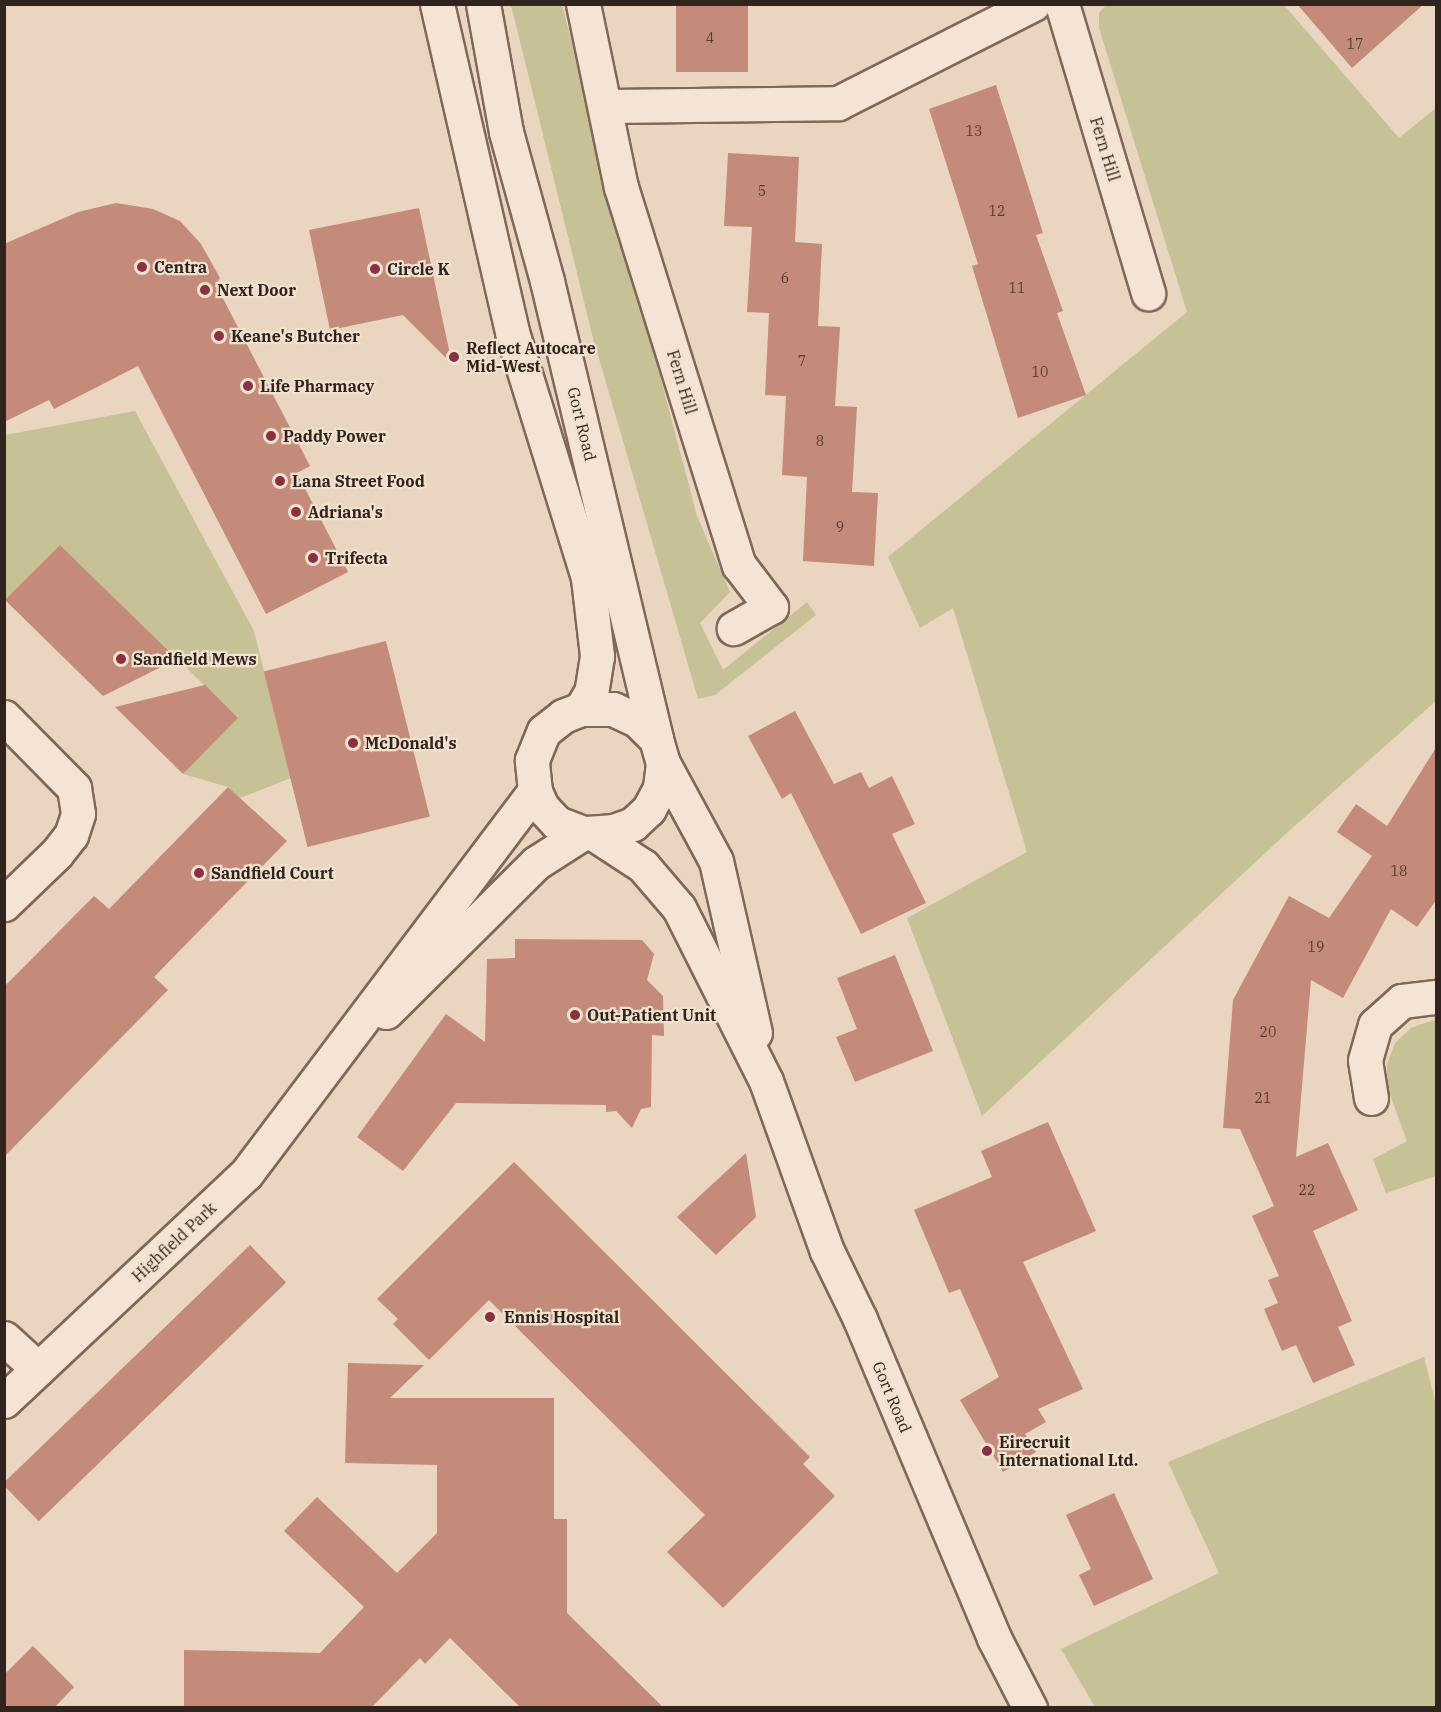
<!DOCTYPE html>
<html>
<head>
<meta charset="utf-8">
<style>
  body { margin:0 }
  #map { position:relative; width:1441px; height:1712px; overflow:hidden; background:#e9d5c0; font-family:"IBM Plex Serif",serif }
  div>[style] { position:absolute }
  .green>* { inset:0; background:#c6c296 }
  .building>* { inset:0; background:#c48a7a; transform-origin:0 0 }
  .roads { filter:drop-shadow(2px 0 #80675a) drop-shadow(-2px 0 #80675a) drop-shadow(0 2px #80675a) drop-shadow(0 -2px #80675a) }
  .minor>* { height:33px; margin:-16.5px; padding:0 16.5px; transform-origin:16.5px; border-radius:16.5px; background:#f5e4d3 }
  .secondary>* { height:33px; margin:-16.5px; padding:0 16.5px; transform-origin:16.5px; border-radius:16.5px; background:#f5e4d3 }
  .dots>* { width:16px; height:16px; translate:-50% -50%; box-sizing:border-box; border:3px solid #f1e1cf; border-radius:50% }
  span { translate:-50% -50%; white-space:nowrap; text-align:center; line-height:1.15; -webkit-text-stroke:4.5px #f1e1cf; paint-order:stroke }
  .number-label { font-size:14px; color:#563d34 }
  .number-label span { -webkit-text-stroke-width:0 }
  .street-label { font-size:16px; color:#31231d }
  .poi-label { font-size:16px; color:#31231d; font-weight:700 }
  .left { translate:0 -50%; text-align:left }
  .frame { position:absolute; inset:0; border:6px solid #31231d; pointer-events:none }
</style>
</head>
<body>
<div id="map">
  <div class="green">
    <div style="clip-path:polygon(511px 5px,562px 5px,697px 516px,730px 592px,700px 623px,723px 670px,807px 602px,816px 615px,715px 695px,698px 699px,593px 338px)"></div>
    <div style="clip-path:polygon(1106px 5px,1284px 5px,1399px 138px,1436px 108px,1436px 701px,1290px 830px,982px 1116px,907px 918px,1027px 852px,953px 608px,920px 628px,888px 557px,1187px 312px,1099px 28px,1099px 13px)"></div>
    <div style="clip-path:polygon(135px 411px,254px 631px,291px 778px,240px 798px,228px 787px,183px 774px,238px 718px,60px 545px,5px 601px,5px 435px)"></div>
    <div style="clip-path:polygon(1433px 1020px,1436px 1021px,1436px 1176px,1386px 1193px,1373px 1159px,1407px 1141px,1386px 1084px,1387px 1064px,1395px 1043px,1411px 1028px)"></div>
    <div style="clip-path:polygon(1424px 1357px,1436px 1405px,1436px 1707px,1095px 1707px,1061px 1649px,1219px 1573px,1168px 1462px)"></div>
  </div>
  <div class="building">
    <div style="left:676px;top:4px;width:72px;height:68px"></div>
    <div style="clip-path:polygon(1297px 4px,1424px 4px,1352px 68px)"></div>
    <div style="clip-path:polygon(996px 85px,1043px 233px,1036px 235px,1063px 311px,1057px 313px,1086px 395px,1018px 418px,972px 266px,978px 264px,929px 109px)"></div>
    <div style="clip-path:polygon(728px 153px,799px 157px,795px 242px,822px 244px,818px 326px,840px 327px,835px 406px,857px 407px,852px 492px,878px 493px,874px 566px,803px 561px,807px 477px,782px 475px,786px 396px,765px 395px,769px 313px,747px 312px,752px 227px,724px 226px)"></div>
    <div style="clip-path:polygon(116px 203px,153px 209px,180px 221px,201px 244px,220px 278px,216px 285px,310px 466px,297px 473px,348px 572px,266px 614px,138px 366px,54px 409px,49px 400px,4px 422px,4px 244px,78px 212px)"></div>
    <div style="clip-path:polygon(419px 208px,452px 364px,403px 315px,330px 330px,309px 230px)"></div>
    <div style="clip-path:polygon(60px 545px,177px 659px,103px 696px,5px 600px)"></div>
    <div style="left:386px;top:641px;width:181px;height:126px;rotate:76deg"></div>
    <div style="clip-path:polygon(205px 685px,238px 718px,183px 774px,115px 707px)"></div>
    <div style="clip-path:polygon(795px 711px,834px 784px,861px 772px,869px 788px,892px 776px,915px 824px,892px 834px,926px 903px,861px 934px,791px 793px,782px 799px,748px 736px)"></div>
    <div style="clip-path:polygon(1437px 746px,1437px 899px,1417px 927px,1391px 909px,1343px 998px,1311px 980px,1296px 1157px,1328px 1143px,1358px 1210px,1313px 1231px,1352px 1321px,1338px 1327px,1355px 1365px,1313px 1383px,1296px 1345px,1282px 1351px,1264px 1309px,1278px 1303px,1268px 1280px,1279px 1276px,1252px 1216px,1274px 1206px,1240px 1129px,1223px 1128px,1233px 1000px,1289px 896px,1329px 918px,1372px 856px,1337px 832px,1356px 804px,1387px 826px)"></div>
    <div style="clip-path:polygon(228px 787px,287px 841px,154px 977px,168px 990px,4px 1157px,4px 987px,94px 896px,109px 909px)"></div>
    <div style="clip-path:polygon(515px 939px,642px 940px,654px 954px,647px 980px,663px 996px,664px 1036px,652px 1035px,651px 1107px,641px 1109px,632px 1128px,616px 1111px,606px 1112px,606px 1105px,456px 1103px,403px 1171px,357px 1137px,446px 1014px,485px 1042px,487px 959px,515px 958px)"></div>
    <div style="clip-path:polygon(895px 955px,933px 1051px,855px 1082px,836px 1037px,857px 1029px,837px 978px)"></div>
    <div style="clip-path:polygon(1048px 1122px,1096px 1231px,1023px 1262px,1083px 1389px,1038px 1409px,1046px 1422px,1025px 1434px,1036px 1452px,1003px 1472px,960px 1400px,999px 1377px,960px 1289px,949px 1293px,914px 1210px,992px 1177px,981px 1151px)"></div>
    <div style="clip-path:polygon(746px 1153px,756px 1217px,716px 1255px,677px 1217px)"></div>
    <div style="clip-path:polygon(514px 1162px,810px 1457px,803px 1464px,835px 1496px,723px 1608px,667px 1552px,705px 1515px,489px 1300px,429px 1360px,393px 1324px,398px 1319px,377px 1299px)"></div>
    <div style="left:250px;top:1245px;width:52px;height:344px;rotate:46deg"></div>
    <div style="clip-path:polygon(348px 1363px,424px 1365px,390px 1398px,554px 1398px,554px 1519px,567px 1519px,567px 1613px,663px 1707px,520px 1707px,450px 1638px,425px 1664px,420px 1658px,372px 1707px,184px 1707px,184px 1650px,320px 1653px,364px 1607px,284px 1531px,317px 1497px,397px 1573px,437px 1533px,437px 1465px,345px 1463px)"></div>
    <div style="clip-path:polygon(1114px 1493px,1153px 1579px,1094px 1606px,1079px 1575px,1091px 1569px,1066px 1515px)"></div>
    <div style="clip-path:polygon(33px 1646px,74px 1687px,55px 1707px,4px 1707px,4px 1675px)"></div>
  </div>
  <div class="roads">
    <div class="minor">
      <div style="left:583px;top:4px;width:187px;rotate:78.3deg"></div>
      <div style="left:621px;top:187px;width:396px;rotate:72.7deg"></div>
      <div style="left:739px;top:565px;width:53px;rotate:52.7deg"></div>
      <div style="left:771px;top:607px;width:43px;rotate:150.4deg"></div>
      <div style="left:1062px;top:4px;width:302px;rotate:73.4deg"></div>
      <div style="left:606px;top:106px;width:232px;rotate:-0.7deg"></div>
      <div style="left:838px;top:103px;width:219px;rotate:-26.9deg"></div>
      <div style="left:4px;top:717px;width:100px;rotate:45.4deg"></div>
      <div style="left:74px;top:788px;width:26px;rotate:81deg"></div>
      <div style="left:78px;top:814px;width:22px;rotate:108deg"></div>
      <div style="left:71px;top:835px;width:23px;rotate:128deg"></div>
      <div style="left:57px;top:853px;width:74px;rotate:136.1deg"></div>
      <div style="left:1371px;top:1098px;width:38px;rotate:-99deg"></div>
      <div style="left:1365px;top:1060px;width:36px;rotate:-74deg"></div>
      <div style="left:1375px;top:1025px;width:36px;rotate:-42deg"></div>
      <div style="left:1402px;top:1001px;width:34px;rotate:-7deg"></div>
      <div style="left:4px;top:1338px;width:46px;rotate:42.4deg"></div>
    </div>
    <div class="secondary">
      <div style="left:437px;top:4px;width:336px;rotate:77.1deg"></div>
      <div style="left:512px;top:332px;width:257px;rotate:72.8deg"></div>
      <div style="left:588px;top:578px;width:79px;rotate:83.4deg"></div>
      <div style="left:597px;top:656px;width:36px;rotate:99deg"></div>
      <div style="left:591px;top:692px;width:20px;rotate:120deg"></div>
      <div style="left:483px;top:4px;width:130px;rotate:79.8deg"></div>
      <div style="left:506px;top:132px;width:155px;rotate:74.6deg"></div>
      <div style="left:547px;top:281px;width:471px;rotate:76.6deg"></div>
      <div style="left:581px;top:709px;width:32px"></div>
      <div style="left:613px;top:709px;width:26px;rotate:25deg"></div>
      <div style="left:637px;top:720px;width:27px;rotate:45deg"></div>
      <div style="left:656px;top:739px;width:25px;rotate:74deg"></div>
      <div style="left:663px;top:763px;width:25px;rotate:97deg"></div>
      <div style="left:660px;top:788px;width:24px;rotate:118deg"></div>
      <div style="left:649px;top:809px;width:22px;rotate:137deg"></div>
      <div style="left:633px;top:824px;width:20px;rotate:160deg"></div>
      <div style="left:614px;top:831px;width:31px;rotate:176deg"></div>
      <div style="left:583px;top:833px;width:28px;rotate:-159deg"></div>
      <div style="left:557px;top:823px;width:22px;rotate:-133deg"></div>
      <div style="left:542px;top:807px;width:17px;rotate:-114deg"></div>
      <div style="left:535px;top:791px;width:31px;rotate:-96deg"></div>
      <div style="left:532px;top:760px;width:31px;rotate:-68deg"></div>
      <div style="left:544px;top:731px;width:24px;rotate:-38deg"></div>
      <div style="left:563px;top:716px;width:19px;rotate:-21deg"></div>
      <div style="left:663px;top:763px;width:111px;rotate:61.6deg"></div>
      <div style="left:716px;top:861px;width:176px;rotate:77.2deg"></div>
      <div style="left:594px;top:834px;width:59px;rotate:33.1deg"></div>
      <div style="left:643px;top:866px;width:55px;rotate:49.4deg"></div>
      <div style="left:679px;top:908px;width:194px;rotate:63.3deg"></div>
      <div style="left:766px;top:1081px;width:181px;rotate:70.3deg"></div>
      <div style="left:827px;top:1251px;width:76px;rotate:64.1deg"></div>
      <div style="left:860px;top:1319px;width:346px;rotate:67.2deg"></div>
      <div style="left:994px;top:1638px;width:79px;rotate:62.8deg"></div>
      <div style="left:386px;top:1012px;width:211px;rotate:-44.8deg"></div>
      <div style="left:536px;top:863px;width:56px;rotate:-32.6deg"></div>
      <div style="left:4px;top:1401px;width:332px;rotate:-43.2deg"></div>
      <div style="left:246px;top:1174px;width:480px;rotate:-53deg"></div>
    </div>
  </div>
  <div class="dots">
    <div style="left:142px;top:267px;background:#8a3042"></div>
    <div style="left:375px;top:269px;background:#8a3042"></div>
    <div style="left:205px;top:290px;background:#8a3042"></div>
    <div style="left:219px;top:336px;background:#8a3042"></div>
    <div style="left:454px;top:357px;background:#8a3042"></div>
    <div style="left:248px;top:386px;background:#8a3042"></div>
    <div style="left:271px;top:436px;background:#8a3042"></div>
    <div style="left:280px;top:481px;background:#8a3042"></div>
    <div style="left:296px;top:512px;background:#8a3042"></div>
    <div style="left:313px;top:558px;background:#8a3042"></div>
    <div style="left:121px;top:659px;background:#8a3042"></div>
    <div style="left:353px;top:743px;background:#8a3042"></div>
    <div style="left:199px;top:873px;background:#8a3042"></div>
    <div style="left:575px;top:1015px;background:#8a3042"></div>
    <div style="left:490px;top:1317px;background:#8a3042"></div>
    <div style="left:987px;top:1451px;background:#8a3042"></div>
  </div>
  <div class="number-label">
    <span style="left:710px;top:38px">4</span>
    <span style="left:1355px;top:44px">17</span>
    <span style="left:974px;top:131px">13</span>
    <span style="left:762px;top:191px">5</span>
    <span style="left:997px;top:211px">12</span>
    <span style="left:785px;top:278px">6</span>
    <span style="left:1017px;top:288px">11</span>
    <span style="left:802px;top:361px">7</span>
    <span style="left:1040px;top:372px">10</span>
    <span style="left:820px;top:441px">8</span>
    <span style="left:840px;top:527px">9</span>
    <span style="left:1399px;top:871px">18</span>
    <span style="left:1316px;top:947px">19</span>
    <span style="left:1268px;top:1032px">20</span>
    <span style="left:1263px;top:1098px">21</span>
    <span style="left:1307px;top:1190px">22</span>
  </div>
  <div class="street-label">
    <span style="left:1105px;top:149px;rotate:73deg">Fern Hill</span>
    <span style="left:682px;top:382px;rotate:73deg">Fern Hill</span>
    <span style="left:582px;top:424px;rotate:76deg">Gort Road</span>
    <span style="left:174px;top:1242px;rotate:-43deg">Highfield Park</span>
    <span style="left:892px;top:1397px;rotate:67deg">Gort Road</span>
  </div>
  <div class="poi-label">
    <span class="left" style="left:154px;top:267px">Centra</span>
    <span class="left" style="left:387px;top:269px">Circle K</span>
    <span class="left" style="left:217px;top:290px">Next Door</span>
    <span class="left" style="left:231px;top:336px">Keane's Butcher</span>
    <span class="left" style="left:466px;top:357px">Reflect Autocare<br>Mid-West</span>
    <span class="left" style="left:260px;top:386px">Life Pharmacy</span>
    <span class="left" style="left:283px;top:436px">Paddy Power</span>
    <span class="left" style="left:292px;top:481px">Lana Street Food</span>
    <span class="left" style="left:308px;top:512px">Adriana's</span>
    <span class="left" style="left:325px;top:558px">Trifecta</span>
    <span class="left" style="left:133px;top:659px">Sandfield Mews</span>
    <span class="left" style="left:365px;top:743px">McDonald's</span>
    <span class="left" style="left:211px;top:873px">Sandfield Court</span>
    <span class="left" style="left:587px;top:1015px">Out-Patient Unit</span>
    <span class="left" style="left:504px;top:1317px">Ennis Hospital</span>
    <span class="left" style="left:999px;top:1451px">Eirecruit<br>International Ltd.</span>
  </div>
  <div class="frame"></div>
</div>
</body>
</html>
